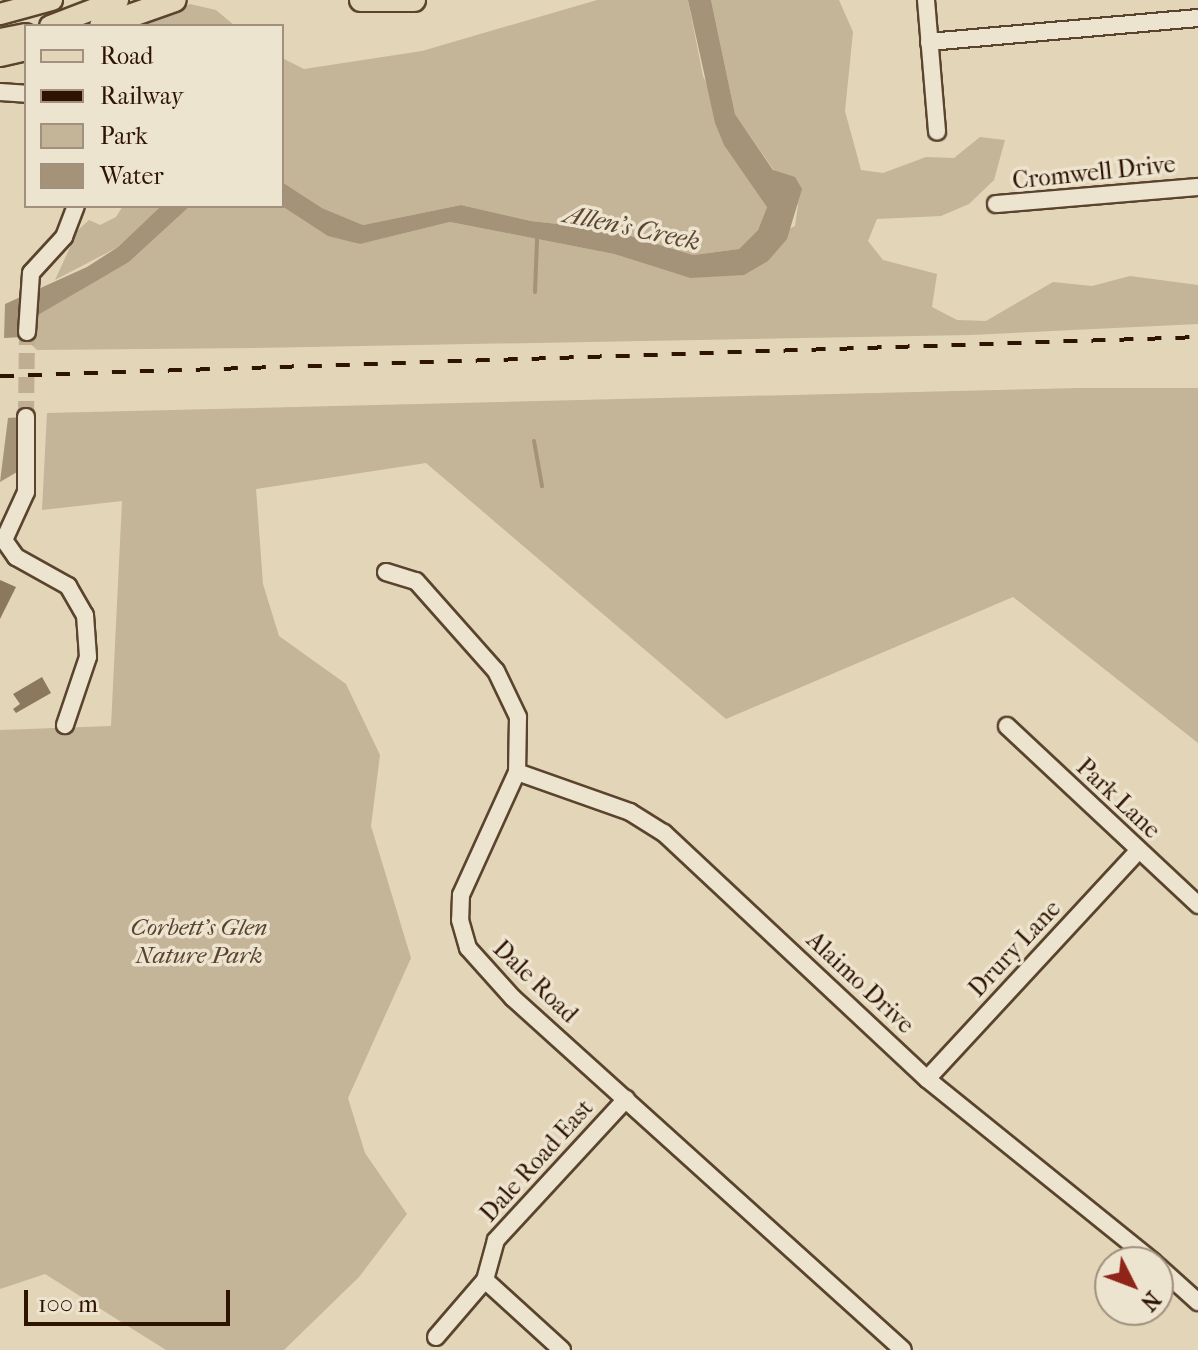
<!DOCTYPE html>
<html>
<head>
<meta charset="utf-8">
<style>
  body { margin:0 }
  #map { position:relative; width:1198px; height:1350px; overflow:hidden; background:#e3d5b7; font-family:"IM FELL French Canon",serif }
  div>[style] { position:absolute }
  .green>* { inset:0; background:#c4b498 }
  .water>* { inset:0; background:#a59379 }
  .stream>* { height:4px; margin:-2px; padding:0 2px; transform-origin:2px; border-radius:2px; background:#a59379 }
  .building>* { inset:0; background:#8c785f }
  .minor-tunnel>* { height:16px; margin-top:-8px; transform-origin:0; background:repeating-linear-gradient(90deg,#bfae92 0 16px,transparent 0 24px) }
  .roads { filter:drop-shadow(2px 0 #5a442e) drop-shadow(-2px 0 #5a442e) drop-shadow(0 2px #5a442e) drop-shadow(0 -2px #5a442e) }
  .minor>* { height:16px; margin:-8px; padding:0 8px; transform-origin:8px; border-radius:8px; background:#ede4d0 }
  .major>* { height:20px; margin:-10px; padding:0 10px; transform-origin:10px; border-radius:10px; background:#e3d5b7 }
  .highway>* { height:22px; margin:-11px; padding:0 11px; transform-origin:11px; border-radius:11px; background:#e3d5b7 }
  .rail>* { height:4px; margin-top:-2px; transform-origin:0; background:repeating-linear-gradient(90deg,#2d1300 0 14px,transparent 0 28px) }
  span { translate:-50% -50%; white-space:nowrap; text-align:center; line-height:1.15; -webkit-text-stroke:7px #ede4d0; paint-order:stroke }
  .street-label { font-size:24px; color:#2d1300 }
  .park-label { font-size:24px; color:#5a432e; font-style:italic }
  .water-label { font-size:26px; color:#5d4630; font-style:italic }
  .legend { position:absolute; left:24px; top:24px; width:260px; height:184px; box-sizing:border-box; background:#ede4d0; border:2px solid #a0907d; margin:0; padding:10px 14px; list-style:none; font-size:24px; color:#2d1300 }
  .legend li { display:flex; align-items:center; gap:16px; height:40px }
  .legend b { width:40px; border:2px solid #a0907d }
  .north { position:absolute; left:1094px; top:1246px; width:80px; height:80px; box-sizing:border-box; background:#ede4d0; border:2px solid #a0907d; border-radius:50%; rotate:132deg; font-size:22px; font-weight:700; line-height:32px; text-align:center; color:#2d1300 }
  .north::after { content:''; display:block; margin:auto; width:28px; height:36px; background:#8f2418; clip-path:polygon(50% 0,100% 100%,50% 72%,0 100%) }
  .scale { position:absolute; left:24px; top:1290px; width:206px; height:36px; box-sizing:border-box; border:4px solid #2d1300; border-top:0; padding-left:10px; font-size:24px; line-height:28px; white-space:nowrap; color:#2d1300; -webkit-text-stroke:6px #ede4d0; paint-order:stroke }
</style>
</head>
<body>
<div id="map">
  <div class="green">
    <div style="clip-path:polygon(597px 0,688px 0,703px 76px,767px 207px,758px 230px,739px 249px,693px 255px,611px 230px,531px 221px,461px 205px,363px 225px,322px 208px,282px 182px,282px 58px,304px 69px,422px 51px)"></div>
    <div style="clip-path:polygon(711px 0,839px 0,853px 32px,845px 111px,861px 170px,883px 173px,926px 157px,954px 158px,980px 137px,1005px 140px,994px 180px,969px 204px,941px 216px,877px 219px,868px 241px,883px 260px,937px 274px,932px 307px,957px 320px,986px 321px,1053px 282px,1092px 286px,1130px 276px,1198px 285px,1198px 324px,970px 335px,253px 348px,37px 350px,23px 337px,23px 322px,129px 262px,190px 206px,282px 206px,359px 244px,450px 222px,614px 254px,690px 278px,795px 226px,798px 205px,735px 114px)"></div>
    <div style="clip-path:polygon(190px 4px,216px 10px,235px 26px,135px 26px)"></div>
    <div style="clip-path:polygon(123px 206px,161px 206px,118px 247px,55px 280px,78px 230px,89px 220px,100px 225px,116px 217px)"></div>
    <div style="clip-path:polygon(1078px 388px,1198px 388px,1198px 743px,1013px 597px,726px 719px,426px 463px,256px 489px,263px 584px,279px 636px,346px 684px,380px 755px,371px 826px,411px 958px,348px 1098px,365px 1153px,407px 1214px,359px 1277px,284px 1350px,166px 1350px,45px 1274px,0 1289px,0 730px,111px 726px,122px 501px,42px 510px,47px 413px)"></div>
  </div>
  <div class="water">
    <div style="clip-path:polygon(688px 0,711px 0,735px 114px,773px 170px,795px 177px,802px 189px,787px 239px,768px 261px,744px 275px,690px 278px,614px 254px,450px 222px,360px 244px,328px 236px,282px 206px,282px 182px,322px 208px,363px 225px,461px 205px,531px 221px,611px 230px,693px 255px,739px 249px,758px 230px,767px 207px,724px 145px,715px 123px)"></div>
    <div style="clip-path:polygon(161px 206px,190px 206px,129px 262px,24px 323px,23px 337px,4px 338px,5px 304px,87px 267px,118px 247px)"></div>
    <div style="clip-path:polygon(23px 417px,22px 463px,17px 472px,0 482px,8px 418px)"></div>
  </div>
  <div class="stream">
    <div style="left:535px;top:292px;width:53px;rotate:-87.8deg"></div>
    <div style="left:534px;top:441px;width:46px;rotate:79.9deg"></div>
  </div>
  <div class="building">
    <div style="clip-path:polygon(0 580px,16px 587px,0 619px)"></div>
    <div style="clip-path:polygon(42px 677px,51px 693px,16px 713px,13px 709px,20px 704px,13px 694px)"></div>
  </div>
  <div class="minor-tunnel">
    <div style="left:26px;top:417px;width:85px;rotate:-89.3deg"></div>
  </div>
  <div class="roads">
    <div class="minor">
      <div style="left:926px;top:0;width:132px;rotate:85.2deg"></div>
      <div style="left:929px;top:42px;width:270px;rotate:-5.1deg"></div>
      <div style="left:0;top:92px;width:26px;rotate:4deg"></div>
      <div style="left:996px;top:204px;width:203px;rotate:-4.8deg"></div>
      <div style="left:27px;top:332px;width:59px;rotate:-86.1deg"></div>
      <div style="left:31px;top:273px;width:49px;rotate:-47.5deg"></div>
      <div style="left:64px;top:237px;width:33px;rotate:-69deg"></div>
      <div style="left:26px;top:417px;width:75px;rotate:90deg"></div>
      <div style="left:26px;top:492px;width:53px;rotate:114.6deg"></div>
      <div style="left:4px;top:540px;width:21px;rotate:55deg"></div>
      <div style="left:16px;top:557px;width:60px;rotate:29.1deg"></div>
      <div style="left:68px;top:586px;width:34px;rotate:60deg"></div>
      <div style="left:85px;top:615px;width:42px;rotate:85.9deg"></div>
      <div style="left:88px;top:657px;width:72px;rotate:108.7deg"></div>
      <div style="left:386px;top:572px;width:31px;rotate:17deg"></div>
      <div style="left:416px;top:581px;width:120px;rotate:48.4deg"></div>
      <div style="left:496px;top:671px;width:51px;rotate:64.4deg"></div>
      <div style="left:518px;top:717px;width:55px;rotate:91deg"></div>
      <div style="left:517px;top:772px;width:135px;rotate:114.5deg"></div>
      <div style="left:461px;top:895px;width:25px;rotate:92deg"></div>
      <div style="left:460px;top:920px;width:29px;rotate:74deg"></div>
      <div style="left:468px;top:948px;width:67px;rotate:48deg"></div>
      <div style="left:513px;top:998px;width:525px;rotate:42.07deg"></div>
      <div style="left:1007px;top:726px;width:262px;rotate:43.1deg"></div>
      <div style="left:517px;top:772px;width:120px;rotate:19.5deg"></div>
      <div style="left:630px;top:812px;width:40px;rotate:32deg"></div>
      <div style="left:664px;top:833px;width:360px;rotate:43.1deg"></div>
      <div style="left:927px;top:1079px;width:292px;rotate:38.9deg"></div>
      <div style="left:927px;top:1079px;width:311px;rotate:-47.2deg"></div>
      <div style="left:1158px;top:1266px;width:54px;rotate:42deg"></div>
      <div style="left:485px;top:1280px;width:104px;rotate:42.3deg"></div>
      <div style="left:436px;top:1337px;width:75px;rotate:-49.3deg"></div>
      <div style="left:485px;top:1280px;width:41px;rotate:-74.6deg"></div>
      <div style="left:496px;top:1240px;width:192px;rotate:-47.3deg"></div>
    </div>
    <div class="major">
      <div style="left:0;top:14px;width:54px;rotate:-15.1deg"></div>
      <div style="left:50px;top:26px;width:73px;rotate:-20.9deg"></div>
      <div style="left:0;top:39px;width:26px;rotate:-11deg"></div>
    </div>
    <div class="highway">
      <div style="left:361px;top:0;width:53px"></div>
      <div style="left:101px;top:26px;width:78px;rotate:-19.4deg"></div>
      <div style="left:0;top:55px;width:27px;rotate:-13deg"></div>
    </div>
  </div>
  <div class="rail">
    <div style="left:0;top:376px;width:1199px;rotate:-1.86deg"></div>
  </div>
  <div class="street-label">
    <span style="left:1094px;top:173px;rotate:-6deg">Cromwell Drive</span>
    <span style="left:1118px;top:799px;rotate:43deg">Park Lane</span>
    <span style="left:1015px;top:949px;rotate:-47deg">Drury Lane</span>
    <span style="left:535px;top:982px;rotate:44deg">Dale Road</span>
    <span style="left:860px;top:983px;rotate:43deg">Alaimo Drive</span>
    <span style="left:537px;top:1161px;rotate:-48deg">Dale Road East</span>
  </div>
  <div class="park-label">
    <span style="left:199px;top:942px">Corbett's Glen<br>Nature Park</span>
  </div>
  <div class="water-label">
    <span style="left:632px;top:228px;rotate:12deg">Allen's Creek</span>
  </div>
  <ul class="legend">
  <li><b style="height:10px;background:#e3d5b7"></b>Road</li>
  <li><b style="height:10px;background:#2d1300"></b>Railway</li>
  <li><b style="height:22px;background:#c4b498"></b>Park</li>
  <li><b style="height:22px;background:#a59379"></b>Water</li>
  </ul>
  <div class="north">N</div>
  <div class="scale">100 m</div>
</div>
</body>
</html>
